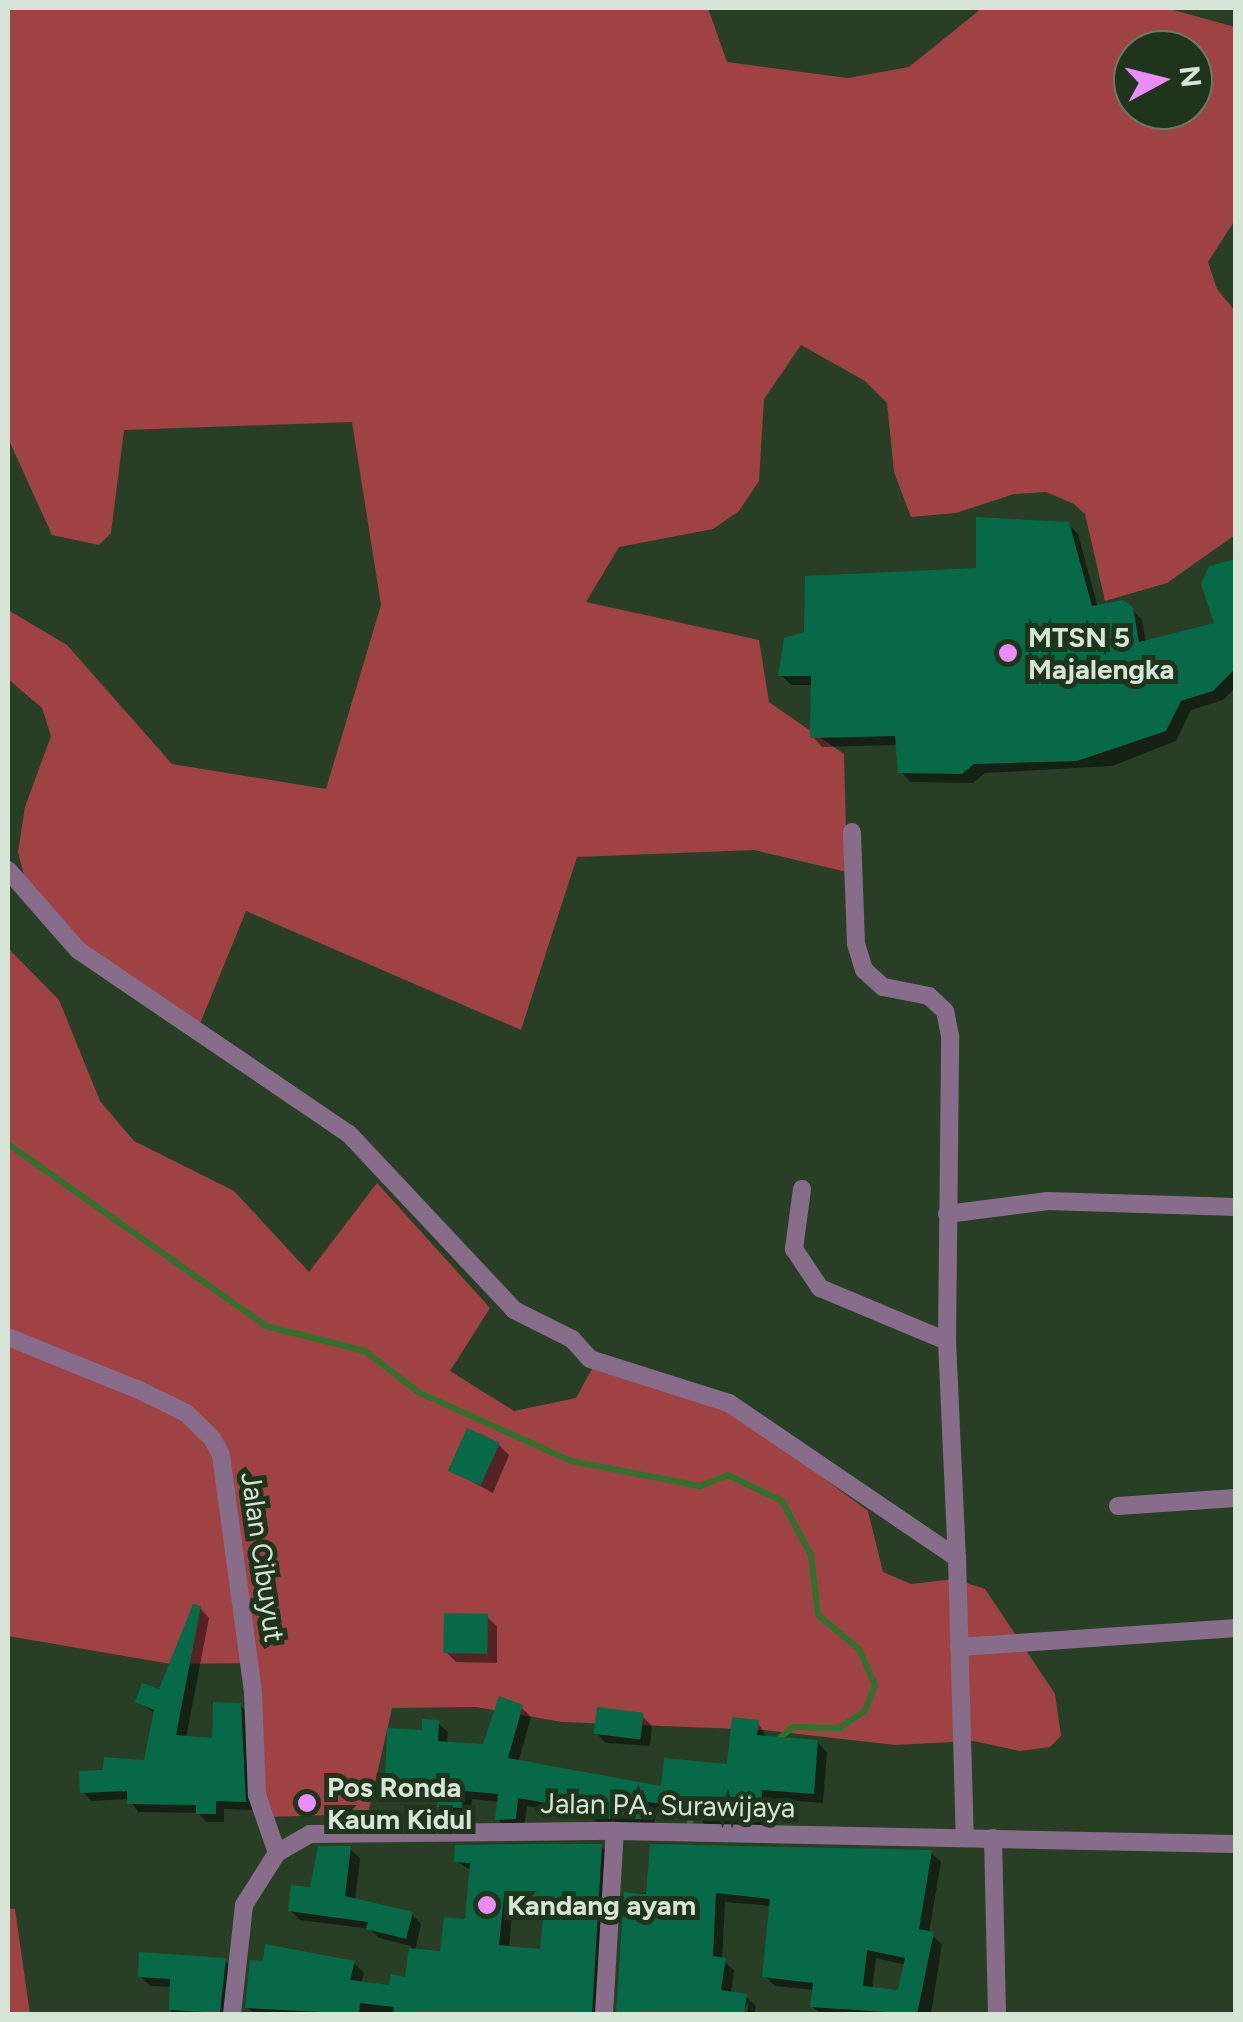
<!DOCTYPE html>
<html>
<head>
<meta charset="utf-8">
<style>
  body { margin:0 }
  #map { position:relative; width:1243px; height:2022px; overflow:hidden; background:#283f26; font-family:Figtree,sans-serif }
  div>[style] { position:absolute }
  .forest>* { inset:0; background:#9f4243 }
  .shadow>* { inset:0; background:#0007 }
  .stream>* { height:6px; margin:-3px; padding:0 3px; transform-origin:3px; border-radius:3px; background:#30722b }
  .building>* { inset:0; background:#066a48; transform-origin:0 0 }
  .street>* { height:18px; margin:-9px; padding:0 9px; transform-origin:9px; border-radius:9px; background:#886d8b }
  .dots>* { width:28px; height:28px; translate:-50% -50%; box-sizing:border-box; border:5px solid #1e351c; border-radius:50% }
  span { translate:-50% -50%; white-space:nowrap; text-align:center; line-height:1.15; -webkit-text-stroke:10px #1e351c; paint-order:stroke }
  .poi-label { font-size:28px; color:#d7e5d6; font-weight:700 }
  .left { translate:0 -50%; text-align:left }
  .street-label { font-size:28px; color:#d7e5d6 }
  .frame { position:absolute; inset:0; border:10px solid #d7e5d6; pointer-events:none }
  .north { position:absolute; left:1113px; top:30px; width:100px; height:100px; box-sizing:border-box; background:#1e351c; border:2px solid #687b66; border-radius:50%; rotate:83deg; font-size:28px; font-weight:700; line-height:40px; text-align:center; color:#d7e5d6 }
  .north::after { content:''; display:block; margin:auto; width:35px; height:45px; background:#ec8cfb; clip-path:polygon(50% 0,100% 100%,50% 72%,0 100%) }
</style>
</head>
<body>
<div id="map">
  <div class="forest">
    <div style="clip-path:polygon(evenodd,8px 8px,708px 8px,727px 62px,848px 78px,909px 67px,982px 8px,1166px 8px,1235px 27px,1235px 220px,1208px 262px,1217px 289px,1235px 311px,1235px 535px,1167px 583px,1105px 601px,1085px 514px,1074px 504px,1046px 492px,1014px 494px,956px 513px,911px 517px,894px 472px,887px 403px,865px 381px,801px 345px,764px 399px,759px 481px,739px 511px,713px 529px,619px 547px,586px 602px,759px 640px,769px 702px,844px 754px,847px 872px,754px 850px,577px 857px,521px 1030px,246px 911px,197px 1031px,32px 906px,18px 852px,25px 807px,51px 736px,42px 708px,8px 679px,8px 610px,67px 645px,172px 764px,326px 789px,381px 605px,352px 422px,124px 430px,111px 533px,99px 545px,52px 535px,8px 438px,8px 8px,1133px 50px,1193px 50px,1193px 110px,1133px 110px,1133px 50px)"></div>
    <div style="clip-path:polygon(8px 948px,59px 1000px,100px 1101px,134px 1141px,234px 1191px,309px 1272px,377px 1183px,490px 1308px,450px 1371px,514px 1411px,576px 1398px,598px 1358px,720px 1401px,868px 1511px,883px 1572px,911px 1584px,955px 1579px,985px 1589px,1055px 1694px,1061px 1736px,1050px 1747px,1020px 1751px,973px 1741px,895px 1745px,764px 1730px,562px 1722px,476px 1707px,392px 1708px,368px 1814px,265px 1817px,257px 1663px,171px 1664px,8px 1636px)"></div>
    <div style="clip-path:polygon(8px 1908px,15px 1909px,30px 2014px,8px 2014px)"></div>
  </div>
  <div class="shadow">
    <div style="clip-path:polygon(1068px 524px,1078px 534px,1098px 608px,1132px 609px,1142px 620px,1146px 642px,1217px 625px,1236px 562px,1236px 687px,1223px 700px,1191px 710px,1176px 741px,1112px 766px,985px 773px,973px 783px,911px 782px,901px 772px,898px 745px,822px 747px,813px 737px,813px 685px,791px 685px,781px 675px)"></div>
    <div style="clip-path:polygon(499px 1445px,509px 1455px,493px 1493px,452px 1471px)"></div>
    <div style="clip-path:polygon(200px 1608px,209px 1618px,186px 1738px,214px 1741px,240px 1705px,249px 1715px,254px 1810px,224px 1809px,224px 1822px,207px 1822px,198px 1813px,138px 1812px,129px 1799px,92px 1801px,83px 1792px,105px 1773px,146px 1762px,156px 1714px,138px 1701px,160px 1692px)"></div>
    <div style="clip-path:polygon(487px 1617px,497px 1626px,497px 1663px,456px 1662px,446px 1652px)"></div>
    <div style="clip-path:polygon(521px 1707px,531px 1717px,518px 1763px,663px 1789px,729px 1767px,758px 1723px,767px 1738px,817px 1742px,827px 1752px,823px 1803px,770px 1799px,770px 1830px,708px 1829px,699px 1816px,656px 1811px,654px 1828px,602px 1827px,592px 1818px,527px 1806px,524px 1828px,507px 1828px,498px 1819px,500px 1802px,472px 1799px,471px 1816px,449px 1815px,440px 1796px,397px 1794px,387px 1784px,438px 1723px,448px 1732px,447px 1744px,485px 1746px)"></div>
    <div style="clip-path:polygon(642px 1716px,652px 1726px,650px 1746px,606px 1743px,596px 1733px)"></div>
    <div style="clip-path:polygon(evenodd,601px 1846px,610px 1856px,601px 2014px,255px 2014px,248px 2008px,265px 1964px,354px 1963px,364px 1973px,361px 1983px,391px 1988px,407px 1980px,411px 1946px,379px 1938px,370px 1929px,300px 1920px,290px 1910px,350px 1849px,360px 1858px,355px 1901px,412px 1914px,421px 1924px,415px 1951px,442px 1954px,467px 1922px,472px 1871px,456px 1861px,601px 1846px,513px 1904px,547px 1908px,543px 1951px,509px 1948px,513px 1904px)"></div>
    <div style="clip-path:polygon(evenodd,931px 1853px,941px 1862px,929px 1933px,942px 1944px,931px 2014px,821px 2014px,812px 2006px,814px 1990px,775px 1986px,765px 1976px,772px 1906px,725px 1902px,722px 1960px,734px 1970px,731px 1994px,746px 1997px,756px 2006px,754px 2014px,747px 2014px,749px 2001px,741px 2014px,619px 2014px,626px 1895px,931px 1853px,876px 1958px,906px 1965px,900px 1993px,872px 1990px,876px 1958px)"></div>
    <div style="clip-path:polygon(224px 1960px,234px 1970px,229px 2014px,171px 2014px,173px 1987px,150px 1986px,140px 1976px)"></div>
  </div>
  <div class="stream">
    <div style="left:8px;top:1144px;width:316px;rotate:35.2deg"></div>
    <div style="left:266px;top:1326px;width:102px;rotate:14.2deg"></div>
    <div style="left:365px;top:1351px;width:67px;rotate:37.7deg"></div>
    <div style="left:418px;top:1392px;width:168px;rotate:24.3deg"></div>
    <div style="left:571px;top:1461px;width:131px;rotate:11deg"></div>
    <div style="left:700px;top:1486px;width:30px;rotate:-21deg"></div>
    <div style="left:728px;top:1475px;width:60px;rotate:25.7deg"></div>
    <div style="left:782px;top:1501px;width:61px;rotate:61.8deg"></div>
    <div style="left:811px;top:1555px;width:60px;rotate:83.3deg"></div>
    <div style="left:818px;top:1615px;width:53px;rotate:39.7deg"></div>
    <div style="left:859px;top:1649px;width:39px;rotate:66deg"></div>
    <div style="left:875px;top:1685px;width:28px;rotate:111deg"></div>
    <div style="left:865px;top:1711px;width:31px;rotate:147deg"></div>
    <div style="left:839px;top:1728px;width:46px;rotate:-178.8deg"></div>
    <div style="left:793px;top:1727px;width:23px;rotate:140deg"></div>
    <div style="left:689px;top:1829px;width:26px;rotate:-79deg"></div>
  </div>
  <div class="building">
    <div style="clip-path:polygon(976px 517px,1069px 522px,1092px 606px,1123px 600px,1133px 607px,1139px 642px,1214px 623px,1201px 584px,1209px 566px,1236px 559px,1233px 671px,1213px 691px,1181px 701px,1166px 731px,1077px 761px,974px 764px,962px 774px,898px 773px,895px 736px,810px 738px,811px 676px,778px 676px,784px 638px,804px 632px,805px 576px,976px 568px)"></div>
    <div style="left:467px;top:1428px;width:36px;height:47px;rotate:24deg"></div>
    <div style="clip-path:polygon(193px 1604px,201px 1606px,176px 1735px,212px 1738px,213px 1702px,241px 1703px,246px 1802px,216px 1801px,216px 1814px,196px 1814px,196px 1805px,127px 1804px,127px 1791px,80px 1793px,79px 1771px,103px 1770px,104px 1757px,144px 1760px,154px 1710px,135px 1702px,142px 1683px,159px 1689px)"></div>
    <div style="left:444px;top:1613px;width:44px;height:40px;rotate:1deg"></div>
    <div style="clip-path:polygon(499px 1696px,523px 1705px,508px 1758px,661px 1786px,664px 1758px,727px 1764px,732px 1717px,759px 1720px,757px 1735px,818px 1740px,814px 1794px,762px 1790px,761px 1822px,696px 1820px,697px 1808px,647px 1802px,645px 1819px,590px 1819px,591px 1811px,518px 1798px,516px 1819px,495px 1820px,498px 1794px,463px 1791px,462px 1808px,437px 1807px,438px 1788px,385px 1785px,387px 1728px,422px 1730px,422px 1719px,439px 1720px,438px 1741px,483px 1744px)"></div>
    <div style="left:597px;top:1707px;width:47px;height:27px;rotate:7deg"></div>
    <div style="clip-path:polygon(evenodd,540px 1844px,602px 1844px,592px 2014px,393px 2014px,394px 2007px,360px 2003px,359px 2014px,245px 2008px,250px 1960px,263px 1961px,265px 1944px,355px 1961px,350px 1980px,389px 1985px,391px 1974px,405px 1977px,409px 1948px,440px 1951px,444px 1917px,465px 1919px,470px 1863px,454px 1862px,455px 1845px,540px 1844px,504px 1896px,545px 1900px,540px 1949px,499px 1945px,504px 1896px)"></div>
    <div style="clip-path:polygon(evenodd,650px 1844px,932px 1850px,919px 1929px,934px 1932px,917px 2014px,810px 2007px,813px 1983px,762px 1977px,770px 1899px,716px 1893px,713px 1956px,726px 1958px,721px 1990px,747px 1994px,744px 2013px,616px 2014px,624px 1892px,646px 1894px,650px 1844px,867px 1950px,905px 1958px,898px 1990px,863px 1986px,867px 1950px)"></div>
    <div style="clip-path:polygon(318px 1846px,351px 1846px,345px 1896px,413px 1912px,406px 1939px,366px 1929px,368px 1922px,288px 1911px,291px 1885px,310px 1887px)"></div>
    <div style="clip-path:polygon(139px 1952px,226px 1958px,220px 2013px,169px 2010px,170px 1979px,138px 1977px)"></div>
  </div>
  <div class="street">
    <div style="left:8px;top:870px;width:106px;rotate:48.8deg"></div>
    <div style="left:78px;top:950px;width:328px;rotate:34.2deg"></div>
    <div style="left:349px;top:1134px;width:241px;rotate:46.8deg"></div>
    <div style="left:514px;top:1310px;width:65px;rotate:26.6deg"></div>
    <div style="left:572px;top:1339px;width:27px;rotate:48deg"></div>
    <div style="left:590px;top:1359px;width:146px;rotate:17.6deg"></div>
    <div style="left:729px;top:1403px;width:276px;rotate:34.2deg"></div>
    <div style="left:957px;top:1558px;width:280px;rotate:88.4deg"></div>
    <div style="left:802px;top:1189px;width:61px;rotate:97.6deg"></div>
    <div style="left:794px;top:1249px;width:47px;rotate:56.3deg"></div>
    <div style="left:820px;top:1288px;width:138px;rotate:22.7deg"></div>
    <div style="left:947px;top:1341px;width:305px;rotate:-89.4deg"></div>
    <div style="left:950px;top:1036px;width:25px;rotate:-101deg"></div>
    <div style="left:945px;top:1011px;width:22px;rotate:-137deg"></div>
    <div style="left:929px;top:996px;width:47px;rotate:-168.9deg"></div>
    <div style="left:883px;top:987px;width:25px;rotate:-138deg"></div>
    <div style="left:864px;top:970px;width:28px;rotate:-107deg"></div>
    <div style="left:856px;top:943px;width:111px;rotate:-92.1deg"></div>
    <div style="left:947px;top:1214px;width:102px;rotate:-7.3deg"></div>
    <div style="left:1048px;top:1201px;width:188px;rotate:1.8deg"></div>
    <div style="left:8px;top:1337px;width:139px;rotate:22deg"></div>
    <div style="left:137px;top:1389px;width:55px;rotate:26.1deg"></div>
    <div style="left:186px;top:1413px;width:36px;rotate:44deg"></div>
    <div style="left:212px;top:1438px;width:19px;rotate:62deg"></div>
    <div style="left:221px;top:1455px;width:239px;rotate:82.3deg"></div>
    <div style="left:253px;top:1692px;width:103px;rotate:87.8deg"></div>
    <div style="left:257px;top:1795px;width:61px;rotate:71deg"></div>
    <div style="left:947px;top:1341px;width:217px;rotate:87.4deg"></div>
    <div style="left:1118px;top:1506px;width:118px;rotate:-3.9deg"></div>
    <div style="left:959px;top:1647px;width:278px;rotate:-3.9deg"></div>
    <div style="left:993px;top:1838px;width:176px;rotate:88.7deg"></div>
    <div style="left:232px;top:2014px;width:110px;rotate:-83.7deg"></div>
    <div style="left:244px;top:1905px;width:62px;rotate:-57.6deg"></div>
    <div style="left:277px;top:1853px;width:38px;rotate:-30deg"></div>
    <div style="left:310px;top:1834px;width:305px;rotate:-0.6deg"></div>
    <div style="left:615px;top:1831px;width:621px;rotate:1.2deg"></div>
    <div style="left:604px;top:2014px;width:183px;rotate:-86.6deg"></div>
  </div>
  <div class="dots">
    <div style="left:1008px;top:653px;background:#ec8cfb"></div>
    <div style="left:307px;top:1803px;background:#ec8cfb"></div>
    <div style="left:487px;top:1905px;background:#ec8cfb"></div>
  </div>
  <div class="poi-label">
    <span class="left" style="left:1028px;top:653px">MTSN 5<br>Majalengka</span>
    <span class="left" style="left:327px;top:1803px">Pos Ronda<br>Kaum Kidul</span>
    <span class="left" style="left:507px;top:1905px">Kandang ayam</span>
  </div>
  <div class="street-label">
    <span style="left:263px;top:1557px;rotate:82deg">Jalan Cibuyut</span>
    <span style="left:668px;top:1805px;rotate:1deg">Jalan PA. Surawijaya</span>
  </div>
  <div class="frame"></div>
  <div class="north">N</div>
</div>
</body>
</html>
